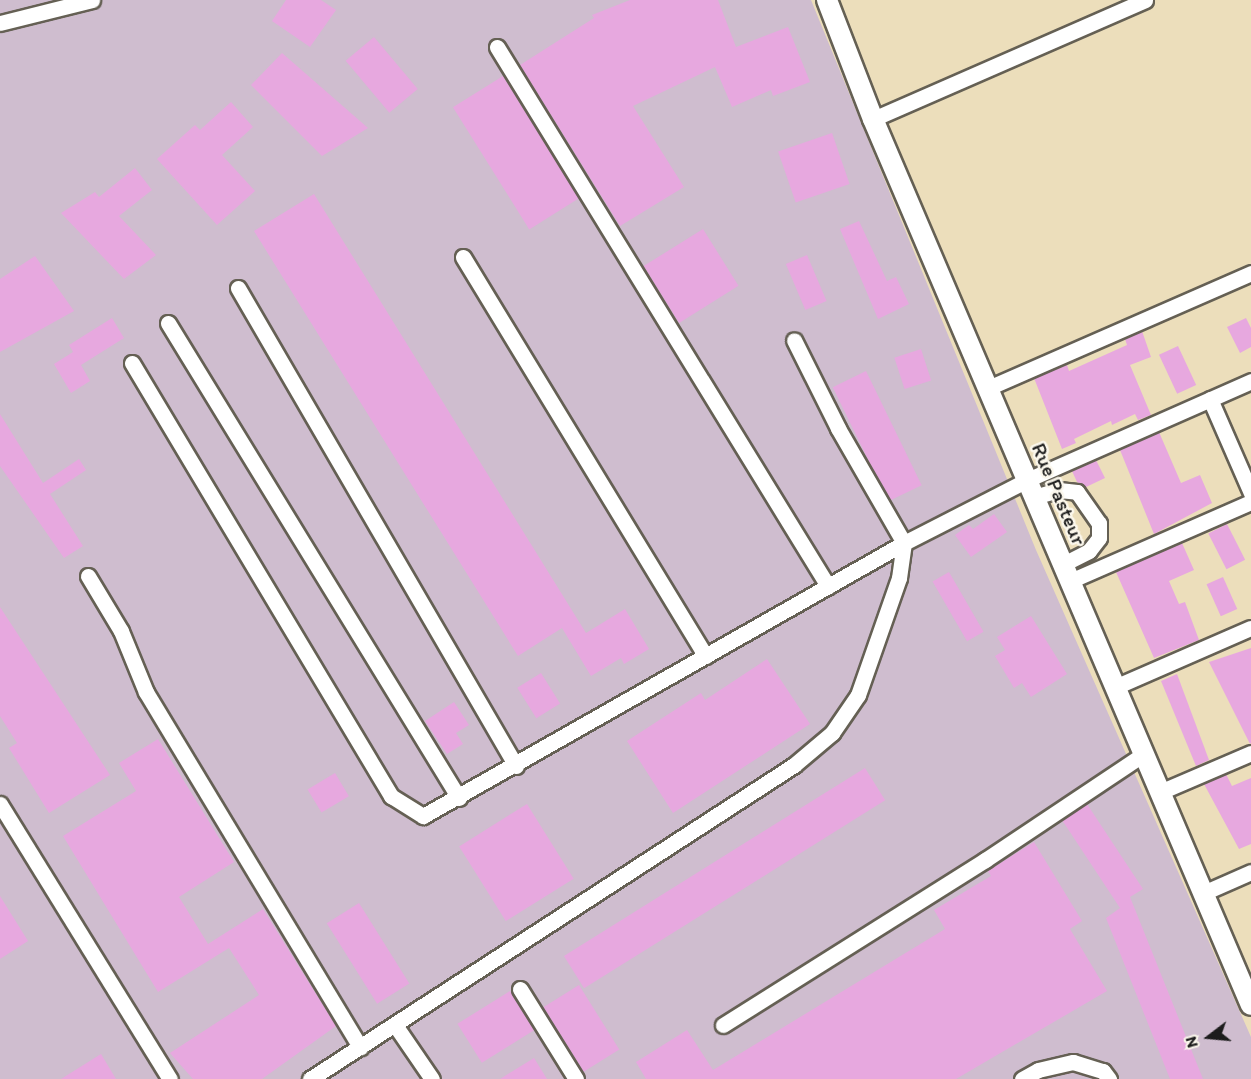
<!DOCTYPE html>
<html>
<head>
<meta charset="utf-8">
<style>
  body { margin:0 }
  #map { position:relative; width:1251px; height:1079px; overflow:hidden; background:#ecdebb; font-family:Itim,sans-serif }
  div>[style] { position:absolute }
  .industrial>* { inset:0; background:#cfbdcf }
  .building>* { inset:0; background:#e7a8df; transform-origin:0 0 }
  .roads { filter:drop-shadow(2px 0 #656054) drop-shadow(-2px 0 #656054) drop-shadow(0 2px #656054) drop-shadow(0 -2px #656054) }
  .minor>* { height:15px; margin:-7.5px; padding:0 7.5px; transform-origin:7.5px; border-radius:7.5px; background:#fff }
  .major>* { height:20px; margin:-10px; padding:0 10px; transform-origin:10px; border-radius:10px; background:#fff }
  span { translate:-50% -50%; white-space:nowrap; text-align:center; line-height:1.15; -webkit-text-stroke:5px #fbf7ec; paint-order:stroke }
  .street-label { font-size:21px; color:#1c1c1c }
  .north { position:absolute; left:1179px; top:1007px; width:60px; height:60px; -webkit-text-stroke:4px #fbf7ec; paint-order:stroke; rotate:254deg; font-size:16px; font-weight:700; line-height:24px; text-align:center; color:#1c1c1c }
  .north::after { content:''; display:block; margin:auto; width:21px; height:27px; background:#1c1c1c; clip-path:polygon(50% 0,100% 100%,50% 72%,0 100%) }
</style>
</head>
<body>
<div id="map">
  <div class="industrial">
    <div style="clip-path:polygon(0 0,811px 0,1036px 550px,1251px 1037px,1251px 1079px,0 1079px)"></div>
  </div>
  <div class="building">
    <div style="clip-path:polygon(286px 0,321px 0,336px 10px,310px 47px,272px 21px)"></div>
    <div style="clip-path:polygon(630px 0,718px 0,736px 47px,788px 27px,810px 82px,773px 96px,771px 90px,732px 107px,715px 67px,633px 106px,684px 187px,620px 226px,520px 65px,594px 18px,592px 15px)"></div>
    <div style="left:374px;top:37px;width:68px;height:37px;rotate:50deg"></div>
    <div style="clip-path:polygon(282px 53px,368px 128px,322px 156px,251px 85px)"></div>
    <div style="left:503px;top:76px;width:144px;height:59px;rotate:58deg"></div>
    <div style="clip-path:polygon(231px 102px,253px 127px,222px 155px,255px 191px,217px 225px,157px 159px,195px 125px,200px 130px)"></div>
    <div style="left:832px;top:133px;width:54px;height:57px;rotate:71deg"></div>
    <div style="clip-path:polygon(135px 168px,152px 190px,119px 216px,156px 255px,124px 279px,61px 213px,95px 192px,99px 197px)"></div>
    <div style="clip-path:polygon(314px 194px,586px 633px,625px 609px,649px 649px,624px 664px,621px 658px,591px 676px,562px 628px,518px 656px,254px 231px)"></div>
    <div style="clip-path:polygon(859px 221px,887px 281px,896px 277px,909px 304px,878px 319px,840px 229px)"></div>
    <div style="left:703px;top:229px;width:67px;height:70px;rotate:58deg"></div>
    <div style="left:807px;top:255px;width:50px;height:23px;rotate:67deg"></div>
    <div style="clip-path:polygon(35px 256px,74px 311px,0 352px,0 279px)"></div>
    <div style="clip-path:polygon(112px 318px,124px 338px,81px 365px,90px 381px,71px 393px,54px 364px,73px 352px,69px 345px)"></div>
    <div style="clip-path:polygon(1246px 318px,1251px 328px,1251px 347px,1240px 353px,1227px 327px)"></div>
    <div style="clip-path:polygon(1142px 331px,1151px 357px,1130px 365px,1151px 415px,1138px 420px,1135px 414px,1112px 425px,1111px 421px,1074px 439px,1076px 443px,1062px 449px,1034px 378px,1067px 365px,1069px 371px,1127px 345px,1125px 339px)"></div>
    <div style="left:1178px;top:346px;width:43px;height:21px;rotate:65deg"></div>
    <div style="left:921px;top:349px;width:33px;height:28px;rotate:72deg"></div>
    <div style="left:866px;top:371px;width:127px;height:37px;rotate:64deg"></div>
    <div style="clip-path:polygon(0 414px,43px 483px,79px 459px,86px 470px,50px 494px,83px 546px,64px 558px,0 466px)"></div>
    <div style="clip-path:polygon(1159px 432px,1181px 483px,1200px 475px,1212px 503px,1154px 534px,1120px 450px)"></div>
    <div style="clip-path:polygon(1096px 460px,1105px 478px,1086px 487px,1077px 482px,1072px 471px)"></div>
    <div style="clip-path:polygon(994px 514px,1007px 532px,971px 557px,955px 535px,969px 525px,973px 529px)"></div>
    <div style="left:1227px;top:524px;width:40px;height:21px;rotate:63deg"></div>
    <div style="clip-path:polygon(1182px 543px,1194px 570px,1169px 581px,1179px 604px,1185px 602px,1199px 640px,1154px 658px,1116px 572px)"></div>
    <div style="left:949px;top:572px;width:69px;height:19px;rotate:60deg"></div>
    <div style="left:1223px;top:577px;width:35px;height:18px;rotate:66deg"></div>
    <div style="clip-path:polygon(0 607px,110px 775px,49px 813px,9px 748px,17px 743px,0 716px)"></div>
    <div style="clip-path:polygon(1031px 616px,1067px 674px,1031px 697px,1022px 683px,1014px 688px,995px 656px,1005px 650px,997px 637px)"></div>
    <div style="clip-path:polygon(1251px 648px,1251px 743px,1250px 744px,1209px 662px)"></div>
    <div style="clip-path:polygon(767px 659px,810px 724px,673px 813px,627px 741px,701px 693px,705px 700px)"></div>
    <div style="left:541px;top:673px;width:36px;height:28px;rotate:58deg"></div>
    <div style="clip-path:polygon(1177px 674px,1209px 760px,1196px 766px,1161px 681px)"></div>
    <div style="clip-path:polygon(454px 702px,469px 725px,456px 733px,463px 744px,447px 754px,425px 721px)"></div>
    <div style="clip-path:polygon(158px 739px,234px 862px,179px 897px,208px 944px,263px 909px,336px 1026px,262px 1079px,193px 1079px,170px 1053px,259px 995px,229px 948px,158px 992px,63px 836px,136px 791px,119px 763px)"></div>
    <div style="left:865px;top:768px;width:38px;height:355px;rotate:58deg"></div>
    <div style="left:335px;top:773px;width:27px;height:32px;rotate:59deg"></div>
    <div style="clip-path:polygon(1226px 774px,1232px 786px,1251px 778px,1251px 844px,1239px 849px,1204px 784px)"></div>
    <div style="left:527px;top:804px;width:88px;height:80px;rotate:58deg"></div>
    <div style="clip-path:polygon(1087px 804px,1143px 889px,1130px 897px,1203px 1079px,1170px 1079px,1106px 918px,1120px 908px,1062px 820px)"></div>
    <div style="clip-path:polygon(1034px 842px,1082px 921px,1070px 929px,1107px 991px,956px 1079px,646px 1079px,636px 1062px,687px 1030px,713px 1070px,945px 929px,934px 910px,991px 876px,988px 871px)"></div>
    <div style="clip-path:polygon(0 896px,28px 941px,0 959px)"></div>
    <div style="left:359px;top:903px;width:95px;height:38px;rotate:58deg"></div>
    <div style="left:579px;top:985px;width:76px;height:42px;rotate:58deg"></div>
    <div style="left:510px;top:991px;width:46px;height:62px;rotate:58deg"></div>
    <div style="clip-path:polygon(101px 1054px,116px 1079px,61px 1079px)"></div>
    <div style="clip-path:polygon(534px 1058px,547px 1079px,500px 1079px)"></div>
  </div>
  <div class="roads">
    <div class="minor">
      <div style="left:0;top:23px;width:95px;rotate:-14deg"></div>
      <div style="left:497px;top:47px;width:633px;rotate:58.45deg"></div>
      <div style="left:873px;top:119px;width:297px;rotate:-23.6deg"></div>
      <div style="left:463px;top:257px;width:467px;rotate:58.7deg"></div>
      <div style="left:238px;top:288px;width:553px;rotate:59.82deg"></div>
      <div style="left:168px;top:323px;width:557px;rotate:58.51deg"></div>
      <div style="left:132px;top:363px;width:505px;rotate:59.11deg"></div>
      <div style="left:391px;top:796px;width:38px;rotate:32deg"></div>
      <div style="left:423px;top:816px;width:553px;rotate:-29.58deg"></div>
      <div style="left:904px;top:543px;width:138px;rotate:-27.1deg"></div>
      <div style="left:1027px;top:480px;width:245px;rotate:-23.8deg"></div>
      <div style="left:988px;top:388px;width:287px;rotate:-23.6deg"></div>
      <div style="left:1210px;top:399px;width:103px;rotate:66.4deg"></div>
      <div style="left:1034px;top:497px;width:26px;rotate:-16deg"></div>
      <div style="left:1059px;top:490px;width:18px;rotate:6deg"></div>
      <div style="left:1077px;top:492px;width:38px;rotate:55deg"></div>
      <div style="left:1099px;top:523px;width:15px;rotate:90deg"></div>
      <div style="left:1099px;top:538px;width:16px;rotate:128deg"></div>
      <div style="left:1089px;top:551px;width:29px;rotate:153deg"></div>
      <div style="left:88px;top:576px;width:64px;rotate:59deg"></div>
      <div style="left:121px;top:631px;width:66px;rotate:67.7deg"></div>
      <div style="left:146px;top:692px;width:415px;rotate:58.9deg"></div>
      <div style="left:1070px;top:581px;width:197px;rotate:-23.6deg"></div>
      <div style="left:1115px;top:687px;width:148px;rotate:-23.5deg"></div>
      <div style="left:1160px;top:792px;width:99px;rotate:-23.2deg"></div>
      <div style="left:0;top:804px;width:323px;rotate:58.3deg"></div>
      <div style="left:1203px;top:893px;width:52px;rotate:-23.6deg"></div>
      <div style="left:520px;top:989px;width:106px;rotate:58.1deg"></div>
      <div style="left:395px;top:1025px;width:65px;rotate:55.6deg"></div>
      <div style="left:723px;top:1025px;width:310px;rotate:-32.2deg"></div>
      <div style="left:985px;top:860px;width:191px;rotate:-33.7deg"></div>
      <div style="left:310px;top:1079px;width:577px;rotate:-32.97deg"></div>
      <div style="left:794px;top:765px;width:50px;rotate:-40.1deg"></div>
      <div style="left:832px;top:733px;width:46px;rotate:-55.6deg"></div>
      <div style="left:858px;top:695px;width:124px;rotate:-70.7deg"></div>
      <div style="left:899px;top:578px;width:35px;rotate:-82deg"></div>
      <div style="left:904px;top:543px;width:133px;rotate:-119.9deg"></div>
      <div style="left:838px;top:428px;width:98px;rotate:-116.6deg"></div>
      <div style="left:1022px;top:1079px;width:18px;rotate:-29deg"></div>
      <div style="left:1038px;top:1070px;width:36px;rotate:-13deg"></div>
      <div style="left:1073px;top:1062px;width:31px;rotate:17deg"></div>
      <div style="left:1103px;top:1071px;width:10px;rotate:53deg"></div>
    </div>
    <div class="major">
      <div style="left:827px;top:0;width:128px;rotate:68.9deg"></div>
      <div style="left:873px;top:119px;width:963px;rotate:66.9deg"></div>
    </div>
  </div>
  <div class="street-label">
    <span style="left:1059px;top:494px;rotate:67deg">Rue Pasteur</span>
  </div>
  <div class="north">N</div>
</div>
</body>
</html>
